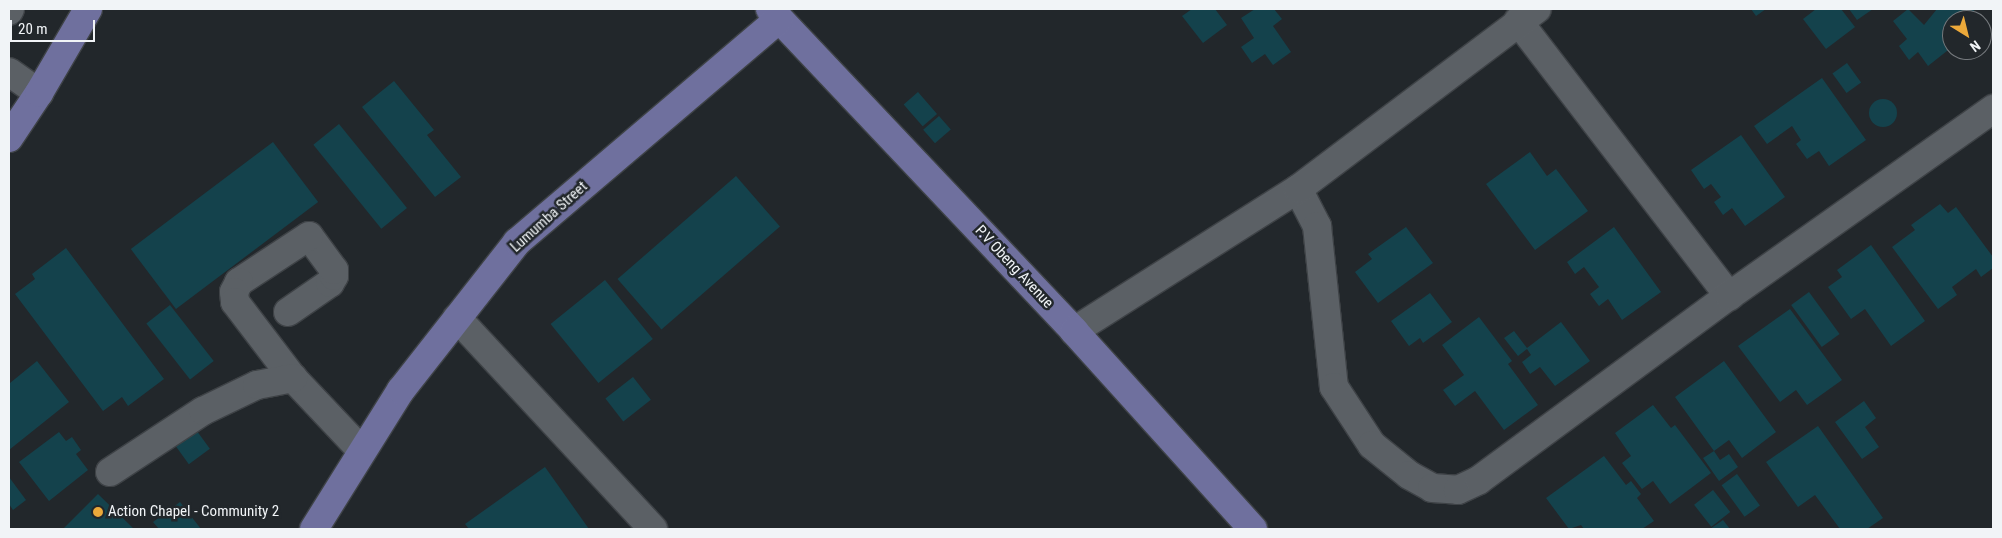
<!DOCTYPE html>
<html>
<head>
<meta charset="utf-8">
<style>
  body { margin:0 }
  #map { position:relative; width:2002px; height:538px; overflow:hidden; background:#22272b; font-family:"Roboto Condensed",sans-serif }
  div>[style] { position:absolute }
  .building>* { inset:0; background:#14424c; transform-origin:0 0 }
  .round { border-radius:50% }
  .roads { filter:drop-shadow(1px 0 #3e4246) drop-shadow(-1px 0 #3e4246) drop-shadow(0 1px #3e4246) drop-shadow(0 -1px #3e4246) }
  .minor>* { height:28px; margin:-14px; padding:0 14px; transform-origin:14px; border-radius:14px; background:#5b6065 }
  .major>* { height:28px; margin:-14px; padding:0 14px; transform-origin:14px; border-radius:14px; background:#6f709e }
  .dots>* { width:14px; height:14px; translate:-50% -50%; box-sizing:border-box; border:2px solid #22272b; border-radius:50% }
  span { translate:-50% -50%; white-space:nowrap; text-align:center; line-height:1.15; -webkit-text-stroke:5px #22272b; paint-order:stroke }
  .street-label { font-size:15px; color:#f1f4f7 }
  .poi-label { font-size:15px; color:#f1f4f7 }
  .left { translate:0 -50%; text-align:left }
  .frame { position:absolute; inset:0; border:10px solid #f1f4f7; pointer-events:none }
  .north { position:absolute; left:1942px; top:10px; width:50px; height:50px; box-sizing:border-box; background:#22272b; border:1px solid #75797d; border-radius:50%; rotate:144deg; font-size:14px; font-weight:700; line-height:20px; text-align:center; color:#f1f4f7 }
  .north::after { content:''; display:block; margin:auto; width:18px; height:22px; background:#eca93a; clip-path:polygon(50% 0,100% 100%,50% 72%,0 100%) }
  .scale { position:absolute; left:10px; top:20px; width:85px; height:22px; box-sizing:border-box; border:2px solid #f1f4f7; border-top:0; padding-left:6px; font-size:15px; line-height:18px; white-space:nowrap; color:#f1f4f7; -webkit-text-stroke:4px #22272b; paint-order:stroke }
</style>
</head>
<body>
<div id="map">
  <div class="building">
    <div style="clip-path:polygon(1192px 9px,1215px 9px,1227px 25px,1203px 43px,1182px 16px)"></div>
    <div style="clip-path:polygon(1255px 9px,1274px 9px,1282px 19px,1273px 26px,1291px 52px,1273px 65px,1265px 54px,1252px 63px,1241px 47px,1254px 38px,1241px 18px)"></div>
    <div style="clip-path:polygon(1751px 9px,1766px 9px,1756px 16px)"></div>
    <div style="clip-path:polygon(1816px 9px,1841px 9px,1855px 27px,1826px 49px,1803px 19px)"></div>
    <div style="clip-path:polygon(1849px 9px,1873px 9px,1857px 20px)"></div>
    <div style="clip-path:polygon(1908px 9px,1924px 25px,1937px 9px,1976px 9px,1962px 20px,1952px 20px,1952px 47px,1928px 66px,1918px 52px,1909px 60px,1899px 46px,1907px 39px,1893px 21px)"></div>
    <div style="left:1847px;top:63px;width:24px;height:18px;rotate:54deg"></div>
    <div style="clip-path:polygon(1822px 78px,1866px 140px,1829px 166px,1819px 151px,1807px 159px,1796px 144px,1801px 140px,1792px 126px,1767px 144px,1754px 126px)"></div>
    <div style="clip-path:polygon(394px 81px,434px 130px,427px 135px,461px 177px,435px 197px,362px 107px)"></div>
    <div style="left:918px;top:92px;width:29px;height:19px;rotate:49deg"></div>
    <div class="round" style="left:1869px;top:99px;width:28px;height:28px"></div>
    <div style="left:939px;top:116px;width:18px;height:21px;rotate:49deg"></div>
    <div style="left:339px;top:124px;width:108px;height:33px;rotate:51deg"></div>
    <div style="clip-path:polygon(1741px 135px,1785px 197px,1745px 226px,1732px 208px,1723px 215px,1714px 202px,1721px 197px,1711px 184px,1704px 189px,1691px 170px)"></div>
    <div style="left:273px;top:142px;width:75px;height:178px;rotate:53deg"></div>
    <div style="clip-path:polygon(1530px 152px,1547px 176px,1556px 169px,1588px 211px,1535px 250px,1486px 184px)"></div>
    <div style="left:736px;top:176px;width:67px;height:157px;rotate:49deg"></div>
    <div style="clip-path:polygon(1940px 204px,1948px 213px,1956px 207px,1993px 257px,1993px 268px,1981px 277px,1976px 269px,1952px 287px,1957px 295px,1938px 309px,1892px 247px,1915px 230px,1911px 225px)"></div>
    <div style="clip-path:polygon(1406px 227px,1433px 263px,1378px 303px,1355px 272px,1372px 259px,1368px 254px)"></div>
    <div style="clip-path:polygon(1614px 227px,1661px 292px,1622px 320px,1608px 299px,1599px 306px,1590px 294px,1599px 287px,1584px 267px,1575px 274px,1567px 262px)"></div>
    <div style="clip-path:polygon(1871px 245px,1925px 321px,1891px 346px,1865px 309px,1851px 319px,1828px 287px,1842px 277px,1837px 270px)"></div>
    <div style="clip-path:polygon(66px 248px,164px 379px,128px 406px,122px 397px,103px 411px,15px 294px,35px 279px,32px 274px)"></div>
    <div style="left:605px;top:280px;width:76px;height:70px;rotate:51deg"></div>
    <div style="left:1809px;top:292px;width:52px;height:22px;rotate:54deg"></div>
    <div style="clip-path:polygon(1430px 293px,1452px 322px,1423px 343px,1420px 338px,1409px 346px,1391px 321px)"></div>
    <div style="left:170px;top:305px;width:71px;height:30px;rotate:52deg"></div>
    <div style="clip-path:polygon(1790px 309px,1842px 380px,1807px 405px,1796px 390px,1780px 402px,1738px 346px)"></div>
    <div style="clip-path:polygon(1479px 317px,1512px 361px,1508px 364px,1538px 405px,1504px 430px,1475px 391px,1455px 406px,1443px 390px,1464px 375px,1442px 345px)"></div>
    <div style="clip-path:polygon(1561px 322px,1590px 361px,1555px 386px,1540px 367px,1530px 374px,1522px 362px,1531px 355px,1527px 349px,1518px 356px,1504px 338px,1514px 331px,1527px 348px)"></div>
    <div style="clip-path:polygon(37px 361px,69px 402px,9px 450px,9px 380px,10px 383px)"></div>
    <div style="clip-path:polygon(1724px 361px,1776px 432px,1742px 458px,1729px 440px,1714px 451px,1675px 397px)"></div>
    <div style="left:633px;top:377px;width:29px;height:35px;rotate:52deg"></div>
    <div style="clip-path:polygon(1864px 401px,1876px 418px,1865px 427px,1879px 447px,1862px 459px,1835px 422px)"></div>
    <div style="clip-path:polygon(1653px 405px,1671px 428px,1675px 425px,1711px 473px,1670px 504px,1653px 481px,1642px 489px,1622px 463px,1631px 456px,1615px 433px)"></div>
    <div style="clip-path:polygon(1818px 426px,1883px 518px,1867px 529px,1840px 529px,1815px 495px,1798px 507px,1766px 462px)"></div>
    <div style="left:194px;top:427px;width:27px;height:26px;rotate:54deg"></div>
    <div style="clip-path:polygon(59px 432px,66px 441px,72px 437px,81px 450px,76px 454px,88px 470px,49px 501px,19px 462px)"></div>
    <div style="clip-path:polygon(1714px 451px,1720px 460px,1729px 454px,1738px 467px,1719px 481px,1703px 458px)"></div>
    <div style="clip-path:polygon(1604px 456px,1626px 485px,1631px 481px,1641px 494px,1637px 498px,1654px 521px,1642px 529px,1584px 529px,1581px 525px,1569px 529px,1546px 498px)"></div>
    <div style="clip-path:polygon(545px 467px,589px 529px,469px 529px,465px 524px)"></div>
    <div style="left:1737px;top:474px;width:39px;height:19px;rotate:54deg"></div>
    <div style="clip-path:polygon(9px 477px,26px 500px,13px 510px,9px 504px)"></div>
    <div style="left:1713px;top:490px;width:28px;height:24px;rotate:52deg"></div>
    <div style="clip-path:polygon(98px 494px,134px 529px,63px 529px)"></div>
    <div style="clip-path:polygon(180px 502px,201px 529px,159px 529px,153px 522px)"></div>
    <div style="clip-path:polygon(1723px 520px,1730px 529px,1710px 529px)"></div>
  </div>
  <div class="roads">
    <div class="minor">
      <div style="left:9px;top:11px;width:2px;rotate:-63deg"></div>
      <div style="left:1518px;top:21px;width:347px;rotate:52.5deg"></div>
      <div style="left:9px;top:72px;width:37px;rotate:35deg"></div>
      <div style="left:1298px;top:189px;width:42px;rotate:62.8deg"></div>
      <div style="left:1317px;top:226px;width:162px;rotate:84deg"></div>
      <div style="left:1334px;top:387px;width:69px;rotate:56.8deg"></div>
      <div style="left:1372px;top:445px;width:48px;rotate:39deg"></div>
      <div style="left:1409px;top:475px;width:26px;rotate:29deg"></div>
      <div style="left:1432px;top:488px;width:26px;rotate:4deg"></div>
      <div style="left:1458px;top:490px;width:23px;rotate:-25deg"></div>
      <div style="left:1479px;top:480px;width:310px;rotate:-36.4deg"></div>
      <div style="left:1729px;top:296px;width:324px;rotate:-35.3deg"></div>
      <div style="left:288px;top:312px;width:51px;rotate:-34.6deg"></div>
      <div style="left:330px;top:283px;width:8px;rotate:-60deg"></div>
      <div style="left:334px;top:276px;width:6px;rotate:-90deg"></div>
      <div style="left:334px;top:270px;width:42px;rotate:-126.3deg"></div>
      <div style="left:309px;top:236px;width:84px;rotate:146.7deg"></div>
      <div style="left:239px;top:282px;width:11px;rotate:117deg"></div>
      <div style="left:234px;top:292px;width:10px;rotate:84deg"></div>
      <div style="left:235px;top:302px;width:96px;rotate:52.7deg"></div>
      <div style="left:293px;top:378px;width:100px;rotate:46.6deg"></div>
      <div style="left:457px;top:318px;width:288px;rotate:47.1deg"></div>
      <div style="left:1074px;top:331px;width:265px;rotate:-32.4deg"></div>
      <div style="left:1298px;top:189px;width:299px;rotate:-37deg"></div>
      <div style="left:110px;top:472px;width:111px;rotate:-33.3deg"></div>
      <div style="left:203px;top:411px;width:60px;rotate:-25.7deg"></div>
      <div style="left:257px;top:385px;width:37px;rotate:-11deg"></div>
    </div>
    <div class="major">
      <div style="left:770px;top:9px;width:443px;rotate:46.6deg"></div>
      <div style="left:1074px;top:331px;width:267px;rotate:47.9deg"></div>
      <div style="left:9px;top:138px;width:54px;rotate:-56.3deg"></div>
      <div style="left:39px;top:93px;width:97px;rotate:-59.7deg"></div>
      <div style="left:314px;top:529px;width:164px;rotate:-58deg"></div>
      <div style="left:401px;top:390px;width:188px;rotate:-51.9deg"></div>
      <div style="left:517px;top:242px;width:344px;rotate:-40.4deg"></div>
    </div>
  </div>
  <div class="dots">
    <div style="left:98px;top:512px;background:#eca93a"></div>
  </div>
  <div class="street-label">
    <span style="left:549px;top:217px;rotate:-42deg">Lumumba Street</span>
    <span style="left:1014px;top:267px;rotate:47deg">P.V Obeng Avenue</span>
  </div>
  <div class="poi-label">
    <span class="left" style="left:108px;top:512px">Action Chapel - Community 2</span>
  </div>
  <div class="frame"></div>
  <div class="north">N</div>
  <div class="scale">20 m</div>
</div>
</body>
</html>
